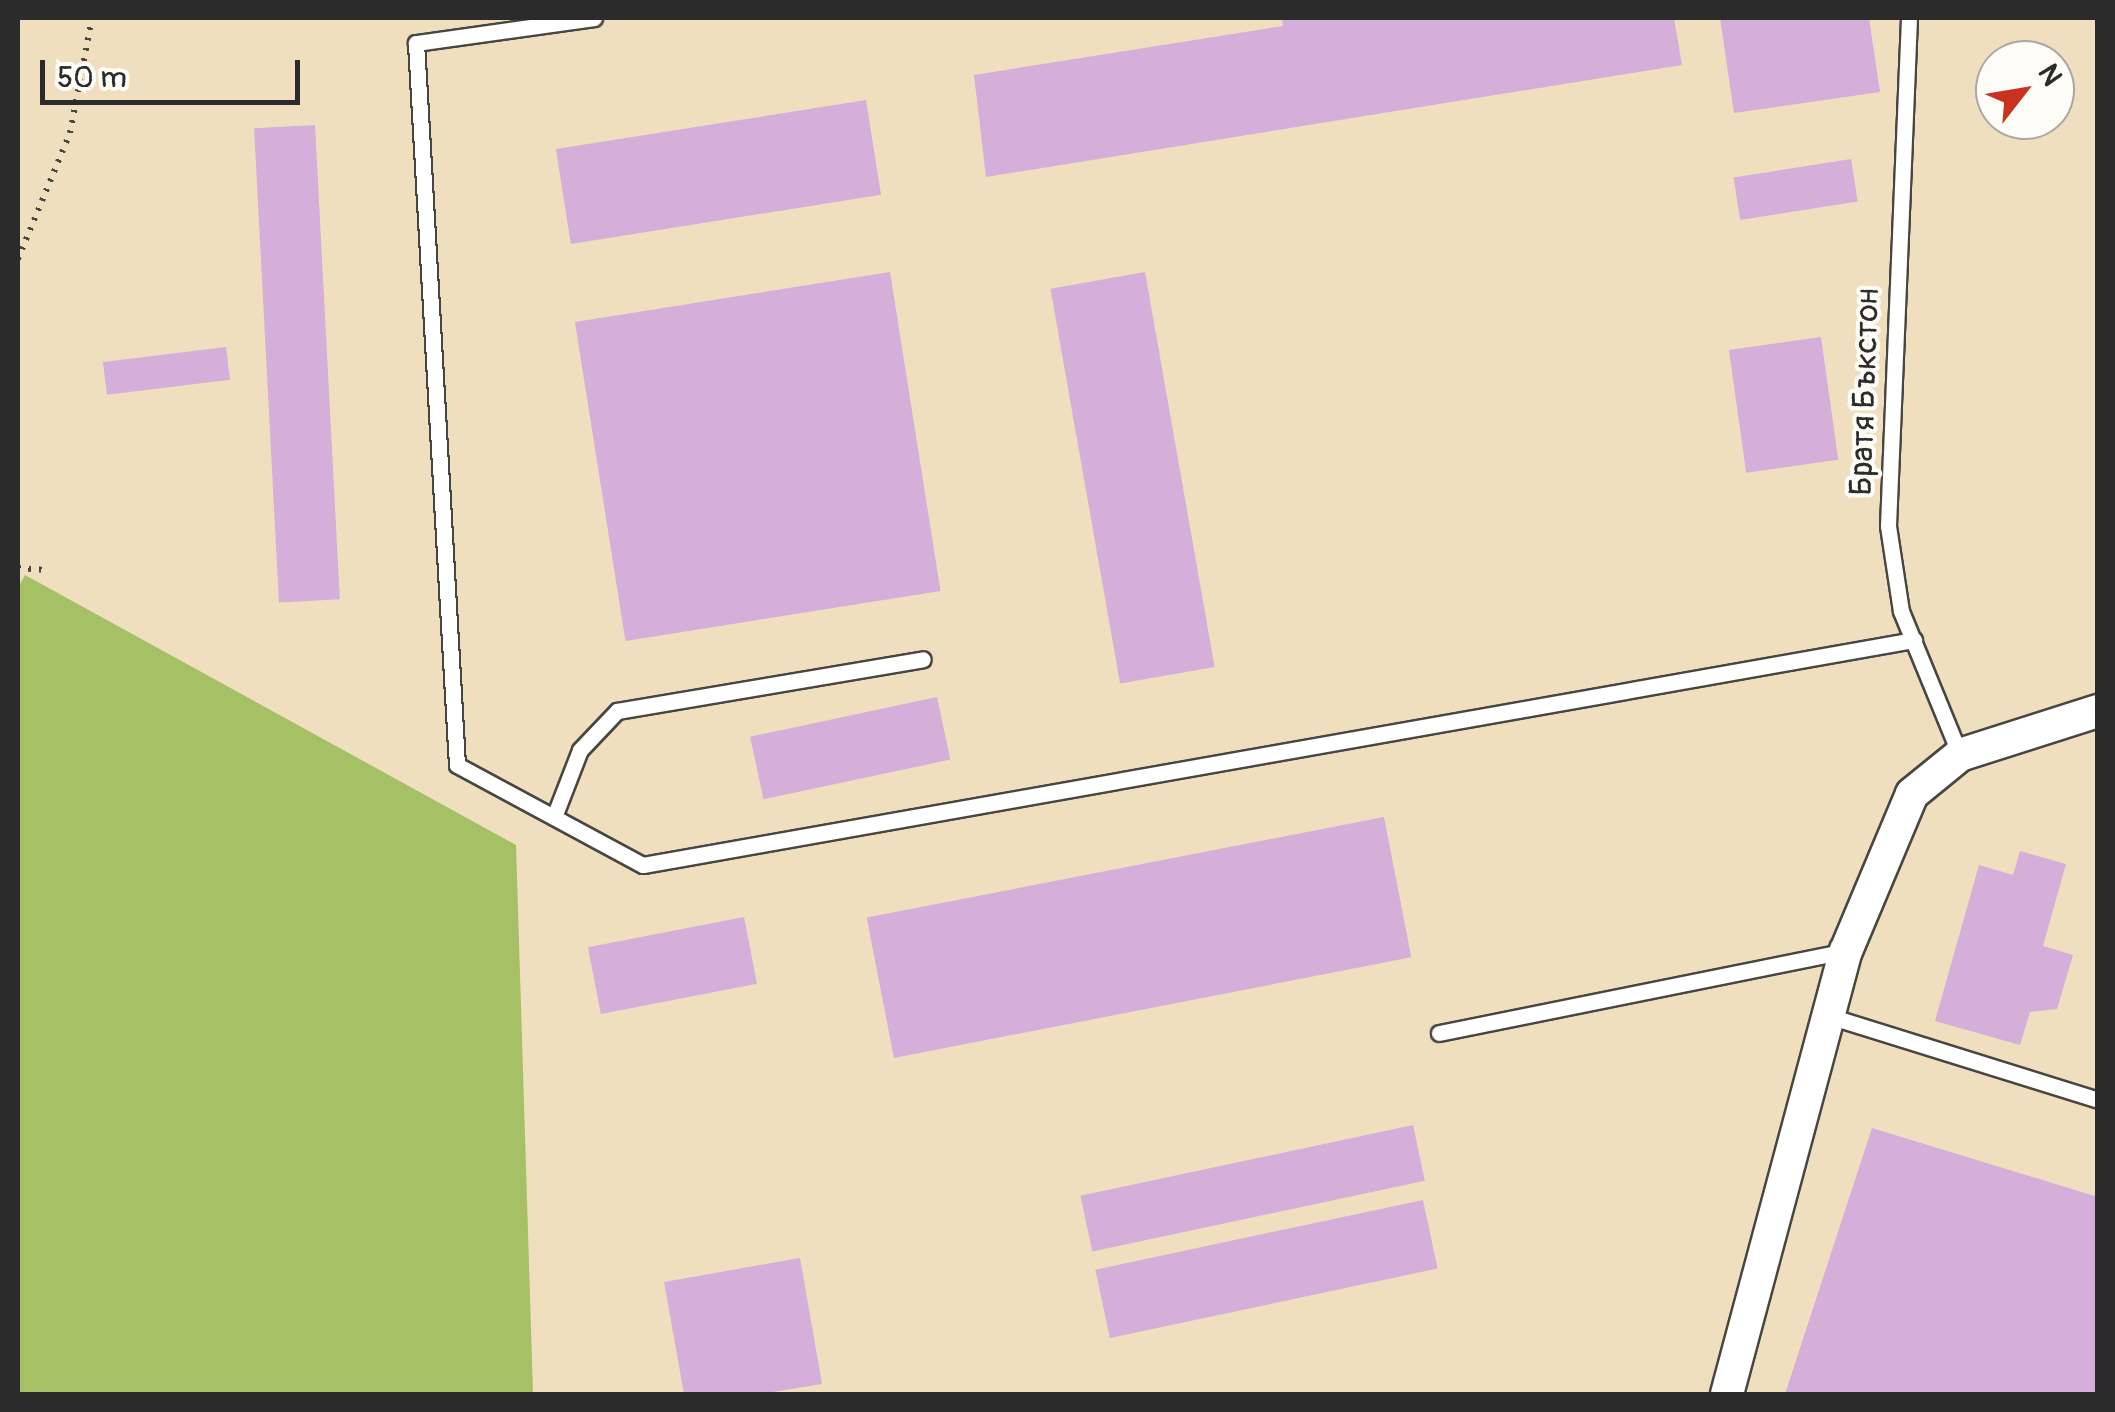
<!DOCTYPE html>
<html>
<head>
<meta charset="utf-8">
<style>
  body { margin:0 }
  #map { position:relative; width:2115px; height:1412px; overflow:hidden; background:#efdfbf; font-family:Pangolin,sans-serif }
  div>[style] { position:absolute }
  .green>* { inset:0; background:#a6c066 }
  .building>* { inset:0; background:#d5aed9; transform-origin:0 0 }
  .path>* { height:6px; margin-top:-3px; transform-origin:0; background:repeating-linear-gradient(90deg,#484641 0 2.5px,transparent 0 10.5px) }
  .roads { filter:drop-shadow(2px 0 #484641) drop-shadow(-2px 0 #484641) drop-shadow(0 2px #484641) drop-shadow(0 -2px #484641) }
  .service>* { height:15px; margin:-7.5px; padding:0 7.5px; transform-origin:7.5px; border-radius:7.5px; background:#fff }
  .minor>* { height:32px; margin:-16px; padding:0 16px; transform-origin:16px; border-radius:16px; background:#fff }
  span { translate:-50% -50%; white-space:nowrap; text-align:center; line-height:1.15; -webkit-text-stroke:8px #fdfcf7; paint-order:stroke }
  .street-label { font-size:32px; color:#2b2b2b }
  .frame { position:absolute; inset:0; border:20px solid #2b2b2b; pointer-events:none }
  .north { position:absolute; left:1975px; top:40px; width:100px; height:100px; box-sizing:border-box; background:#fdfcf7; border:2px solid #a9a8a5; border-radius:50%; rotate:59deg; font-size:28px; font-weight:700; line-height:40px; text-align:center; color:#2b2b2b }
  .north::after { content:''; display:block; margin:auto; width:35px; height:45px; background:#c8321e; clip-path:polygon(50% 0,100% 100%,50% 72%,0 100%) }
  .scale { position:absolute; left:40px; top:60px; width:260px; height:45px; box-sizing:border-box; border:5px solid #2b2b2b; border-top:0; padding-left:12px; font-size:30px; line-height:35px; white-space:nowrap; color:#2b2b2b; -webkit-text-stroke:8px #fdfcf7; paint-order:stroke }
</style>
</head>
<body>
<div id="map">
  <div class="green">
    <div style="clip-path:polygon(25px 575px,516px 845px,533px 1394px,18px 1394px,18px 588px)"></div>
  </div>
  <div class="building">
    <div style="clip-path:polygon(1282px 18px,1674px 18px,1682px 65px,986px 177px,974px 75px,1283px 26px)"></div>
    <div style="clip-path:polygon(1720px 18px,1869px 18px,1880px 92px,1734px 113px)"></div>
    <div style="left:866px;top:100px;width:96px;height:314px;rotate:81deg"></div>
    <div style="left:315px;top:125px;width:475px;height:61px;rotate:87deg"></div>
    <div style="left:1851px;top:159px;width:43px;height:119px;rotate:81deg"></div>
    <div style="left:890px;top:272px;width:323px;height:319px;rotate:81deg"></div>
    <div style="left:1145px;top:272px;width:401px;height:96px;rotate:80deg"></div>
    <div style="left:1821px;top:337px;width:124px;height:93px;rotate:82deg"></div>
    <div style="left:226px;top:347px;width:33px;height:124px;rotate:83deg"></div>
    <div style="left:937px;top:697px;width:64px;height:191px;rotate:78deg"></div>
    <div style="left:1384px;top:817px;width:143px;height:527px;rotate:79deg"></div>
    <div style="clip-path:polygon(2020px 851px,2066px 864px,2043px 946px,2073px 955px,2057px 1009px,2030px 1012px,2020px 1045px,1935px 1021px,1979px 865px,2013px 875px)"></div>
    <div style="left:744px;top:917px;width:68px;height:159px;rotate:79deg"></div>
    <div style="left:1413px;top:1125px;width:57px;height:340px;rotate:78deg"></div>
    <div style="clip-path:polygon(1872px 1128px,2098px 1197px,2098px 1394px,1785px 1394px)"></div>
    <div style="left:1423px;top:1200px;width:70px;height:335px;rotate:78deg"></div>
    <div style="clip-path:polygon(800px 1258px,822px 1384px,760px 1394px,684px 1394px,664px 1282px)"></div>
  </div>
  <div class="path">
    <div style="left:18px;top:259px;width:136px;rotate:-67.6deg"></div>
    <div style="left:70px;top:133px;width:117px;rotate:-79.2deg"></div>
    <div style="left:18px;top:568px;width:28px;rotate:4deg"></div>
  </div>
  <div class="roads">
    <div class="service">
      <div style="left:594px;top:18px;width:180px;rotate:172deg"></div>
      <div style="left:416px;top:43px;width:723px;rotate:86.75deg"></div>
      <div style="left:457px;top:765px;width:211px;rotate:28.3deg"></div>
      <div style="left:643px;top:865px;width:1291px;rotate:-10.04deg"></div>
      <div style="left:1909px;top:18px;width:508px;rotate:92.37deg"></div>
      <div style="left:1888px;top:526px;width:86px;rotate:81.3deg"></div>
      <div style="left:1901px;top:611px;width:156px;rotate:67.7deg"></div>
      <div style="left:554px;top:817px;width:72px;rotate:-68.8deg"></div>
      <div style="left:580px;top:750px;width:54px;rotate:-46.5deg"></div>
      <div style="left:617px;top:711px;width:310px;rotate:-9.6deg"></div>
      <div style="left:1829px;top:1016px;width:282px;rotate:17.3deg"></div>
      <div style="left:1439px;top:1033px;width:415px;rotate:-11.4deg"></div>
    </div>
    <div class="minor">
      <div style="left:1727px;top:1394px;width:459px;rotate:-75deg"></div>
      <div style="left:1846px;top:951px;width:170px;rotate:-67.2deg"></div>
      <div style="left:1912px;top:794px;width:62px;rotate:-39.1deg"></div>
      <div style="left:1960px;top:755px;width:145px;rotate:-17.7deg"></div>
    </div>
  </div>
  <div class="street-label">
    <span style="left:1865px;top:392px;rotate:-88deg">Братя Бъкстон</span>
  </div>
  <div class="frame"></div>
  <div class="north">N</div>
  <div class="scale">50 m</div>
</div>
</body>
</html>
